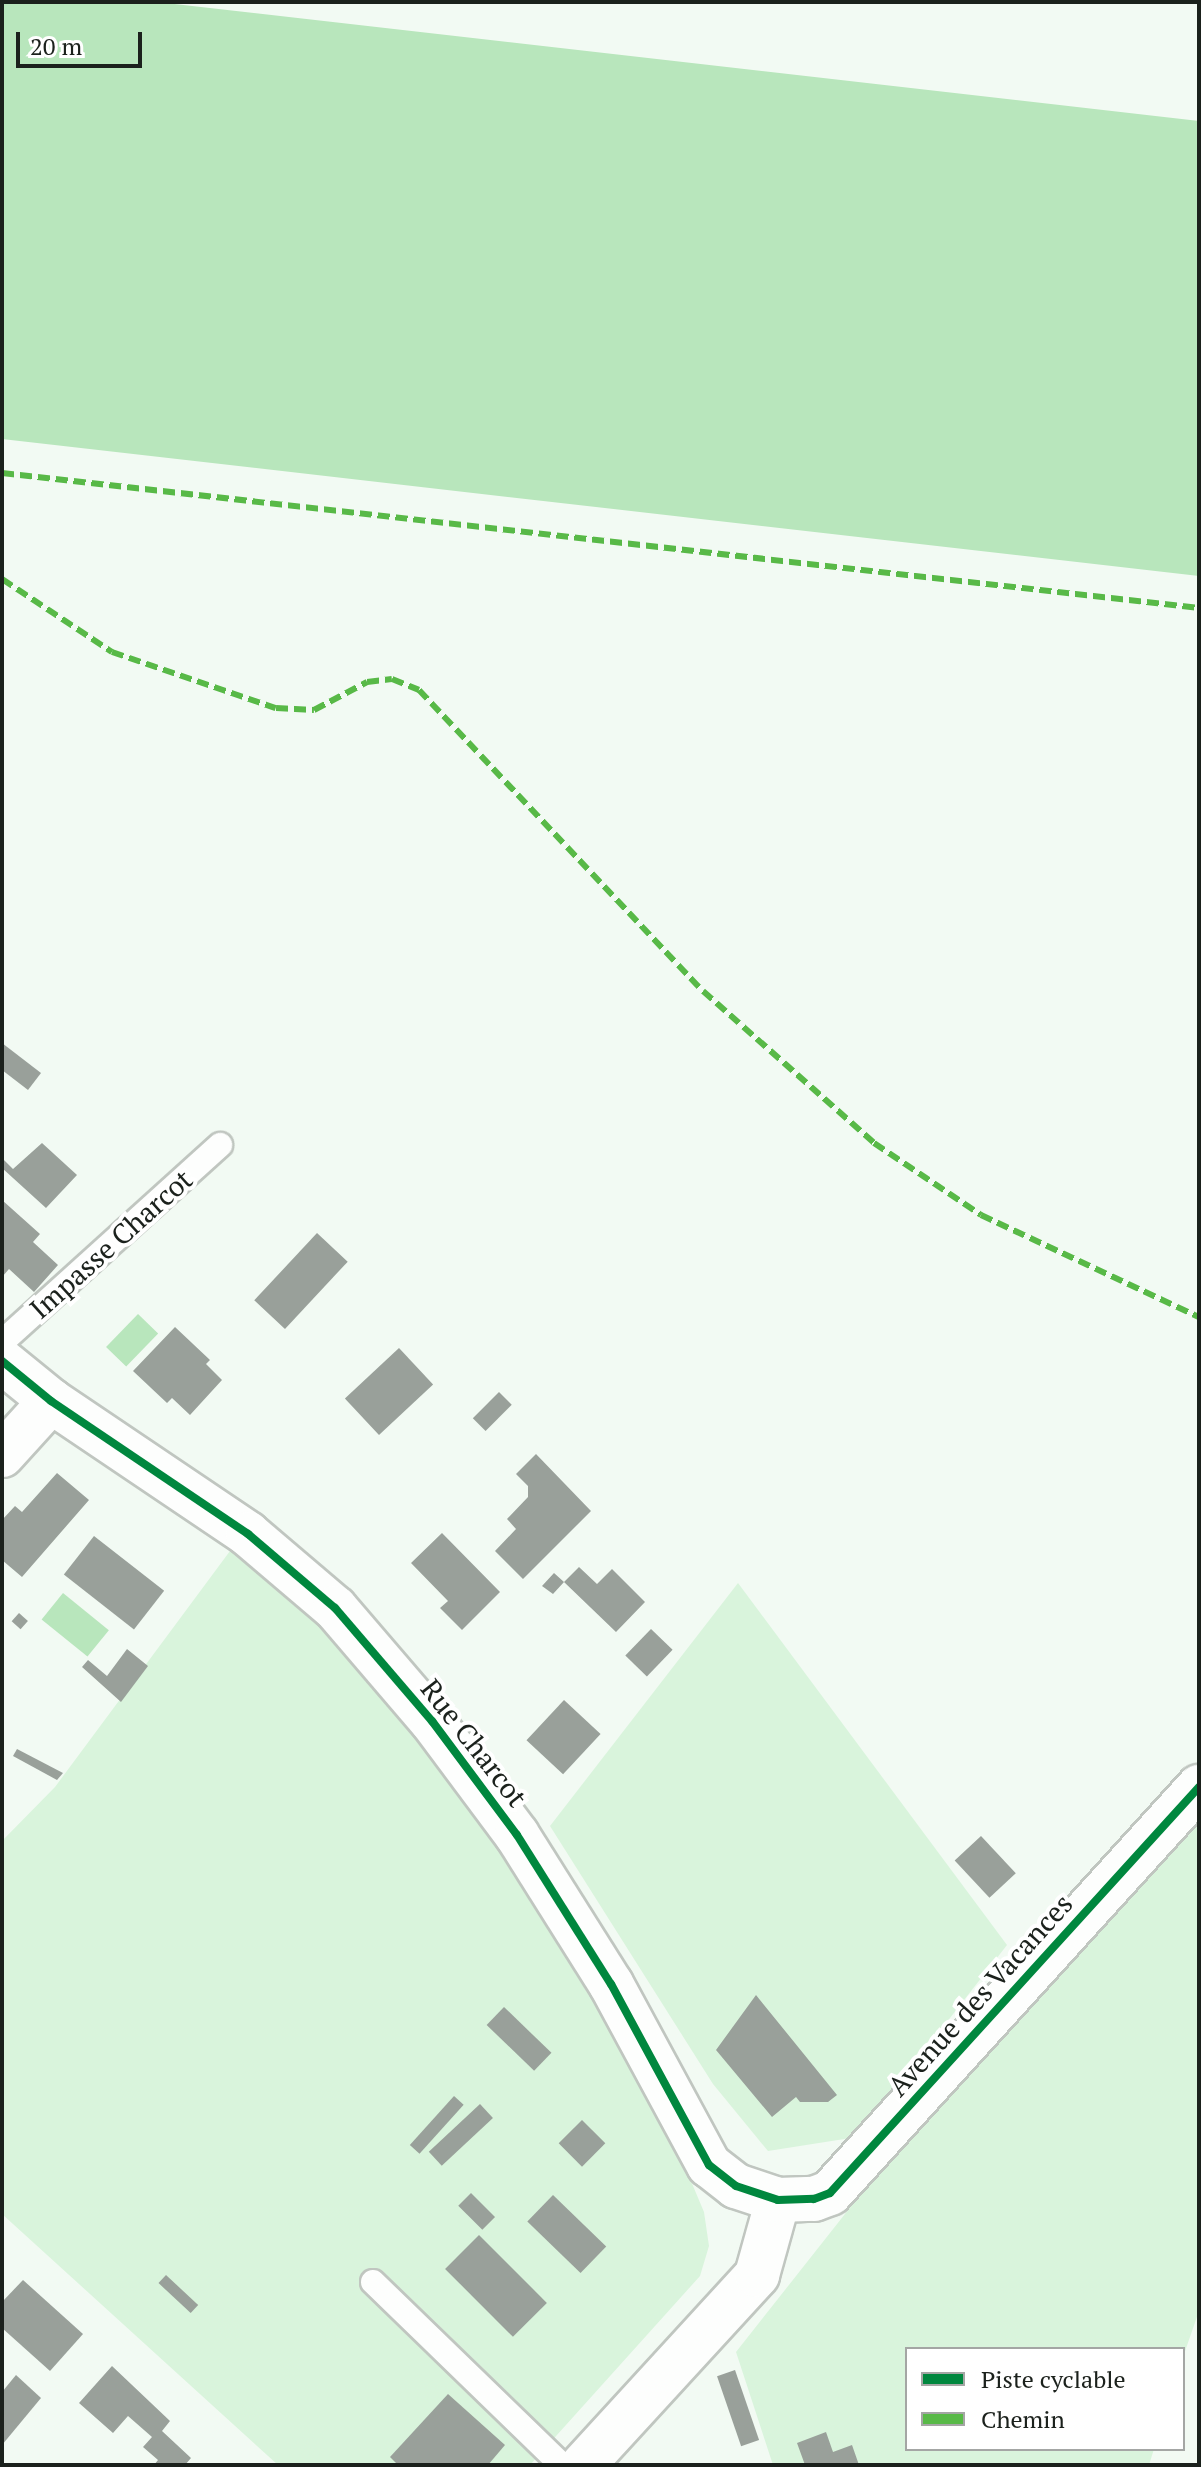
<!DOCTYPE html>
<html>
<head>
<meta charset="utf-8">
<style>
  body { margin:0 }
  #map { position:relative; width:1201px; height:2467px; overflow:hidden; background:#f2faf3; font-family:"PT Serif",serif }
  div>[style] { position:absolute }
  .green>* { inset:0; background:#d9f4dc }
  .water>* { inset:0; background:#b8e6bc; transform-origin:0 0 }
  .building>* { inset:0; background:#99a09a; transform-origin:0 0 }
  .roads { filter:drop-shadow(2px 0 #c0c6c0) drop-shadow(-2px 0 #c0c6c0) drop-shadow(0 2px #c0c6c0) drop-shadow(0 -2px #c0c6c0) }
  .lane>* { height:24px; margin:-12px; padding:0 12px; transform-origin:12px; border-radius:12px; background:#fdfefd }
  .street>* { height:44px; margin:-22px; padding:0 22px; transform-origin:22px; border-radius:22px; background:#fdfefd }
  .secondary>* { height:44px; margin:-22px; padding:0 22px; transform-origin:22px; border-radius:22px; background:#fdfefd }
  .quiet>* { height:6px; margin-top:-3px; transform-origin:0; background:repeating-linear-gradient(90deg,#58b947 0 12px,transparent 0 18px) }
  .cycleway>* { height:8px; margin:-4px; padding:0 4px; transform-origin:4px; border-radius:4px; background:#00873e }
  span { translate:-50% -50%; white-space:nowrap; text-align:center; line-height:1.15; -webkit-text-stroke:8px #fff; paint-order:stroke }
  .street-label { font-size:28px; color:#1b211c }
  .frame { position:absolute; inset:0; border:4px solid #1b211c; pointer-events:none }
  .legend { position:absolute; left:905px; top:2347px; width:280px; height:104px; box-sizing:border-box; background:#fff; border:2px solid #a4a6a4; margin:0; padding:10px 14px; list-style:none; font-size:24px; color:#1b211c }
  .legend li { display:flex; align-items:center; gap:16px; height:40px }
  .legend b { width:40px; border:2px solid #a4a6a4 }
  .scale { position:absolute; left:16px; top:32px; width:126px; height:36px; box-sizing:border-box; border:4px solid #1b211c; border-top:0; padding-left:10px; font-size:24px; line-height:28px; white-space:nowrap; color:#1b211c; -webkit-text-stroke:6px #fff; paint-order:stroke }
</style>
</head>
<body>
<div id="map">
  <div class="green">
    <div style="clip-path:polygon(230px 1551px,295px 1595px,462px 1783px,582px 1964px,664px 2117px,704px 2212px,709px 2246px,700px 2276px,530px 2465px,278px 2465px,2px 2214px,2px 1841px,55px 1787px)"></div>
    <div style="clip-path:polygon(738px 1583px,1007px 1945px,857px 2137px,768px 2151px,713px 2084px,550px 1826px)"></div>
    <div style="clip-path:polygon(1199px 1824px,1199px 2311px,1183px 2357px,1183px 2349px,907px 2349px,907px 2449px,1154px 2449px,1149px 2465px,773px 2465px,736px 2352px,856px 2200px,1049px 1982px)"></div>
  </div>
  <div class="water">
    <div style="clip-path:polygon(2px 2px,157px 2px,1199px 121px,1199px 576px,2px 439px)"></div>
    <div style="left:138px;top:1314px;width:28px;height:46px;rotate:44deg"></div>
    <div style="left:63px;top:1593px;width:59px;height:34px;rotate:39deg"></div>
  </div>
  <div class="building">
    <div style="clip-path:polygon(2px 1043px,41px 1073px,28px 1090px,2px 1070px)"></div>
    <div style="clip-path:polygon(42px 1143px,77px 1175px,46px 1208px,2px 1168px,2px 1158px,13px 1169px)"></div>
    <div style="clip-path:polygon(2px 1200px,40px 1234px,33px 1242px,58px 1265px,34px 1292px,9px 1269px,2px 1277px)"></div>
    <div style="left:317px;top:1233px;width:42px;height:92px;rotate:43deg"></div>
    <div style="clip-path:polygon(175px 1327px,210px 1360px,206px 1364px,222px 1380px,190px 1415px,172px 1398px,167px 1403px,133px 1371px)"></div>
    <div style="left:399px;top:1348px;width:50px;height:74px;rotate:47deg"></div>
    <div style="left:499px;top:1392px;width:18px;height:37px;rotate:45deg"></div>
    <div style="clip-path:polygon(536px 1454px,591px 1511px,523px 1579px,495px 1551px,516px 1529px,507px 1519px,528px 1497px,528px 1486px,516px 1474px)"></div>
    <div style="clip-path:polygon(57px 1473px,89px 1500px,22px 1577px,2px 1560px,2px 1520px,15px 1506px,22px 1512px)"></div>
    <div style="clip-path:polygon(442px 1533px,500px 1592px,462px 1630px,440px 1608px,448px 1601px,411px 1563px)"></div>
    <div style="left:94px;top:1536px;width:89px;height:49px;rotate:38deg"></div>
    <div style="clip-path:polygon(579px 1567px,597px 1584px,612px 1569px,645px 1602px,616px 1632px,564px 1582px,553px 1594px,542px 1586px,554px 1573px,564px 1582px)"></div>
    <div style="left:19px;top:1613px;width:12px;height:11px;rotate:42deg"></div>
    <div style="left:651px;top:1629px;width:30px;height:37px;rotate:44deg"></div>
    <div style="clip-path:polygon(127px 1649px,148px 1666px,121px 1702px,82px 1667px,88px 1660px,107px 1676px)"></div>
    <div style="left:564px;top:1700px;width:50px;height:55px;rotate:43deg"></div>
    <div style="clip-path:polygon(17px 1749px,63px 1773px,57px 1780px,13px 1756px)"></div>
    <div style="left:981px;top:1836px;width:51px;height:36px;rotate:47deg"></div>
    <div style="clip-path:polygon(756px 1995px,837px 2095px,828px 2102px,800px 2102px,796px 2097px,772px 2117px,716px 2050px)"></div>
    <div style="left:504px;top:2007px;width:66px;height:25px;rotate:44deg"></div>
    <div style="left:454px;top:2096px;width:13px;height:66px;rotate:42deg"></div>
    <div style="left:480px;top:2104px;width:19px;height:70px;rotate:47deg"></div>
    <div style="left:582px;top:2120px;width:33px;height:33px;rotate:45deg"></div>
    <div style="left:471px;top:2193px;width:34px;height:18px;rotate:45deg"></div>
    <div style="left:553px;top:2195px;width:74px;height:37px;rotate:44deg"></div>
    <div style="left:479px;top:2235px;width:96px;height:48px;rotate:45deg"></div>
    <div style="left:166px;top:2275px;width:44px;height:11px;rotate:43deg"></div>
    <div style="clip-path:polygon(23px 2280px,83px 2334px,50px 2371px,2px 2328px,2px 2302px)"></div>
    <div style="clip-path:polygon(112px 2366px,170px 2421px,162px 2431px,191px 2458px,185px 2465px,154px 2465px,158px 2460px,143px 2447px,152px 2437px,128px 2416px,113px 2433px,79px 2403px)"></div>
    <div style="left:735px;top:2370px;width:74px;height:19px;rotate:71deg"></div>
    <div style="clip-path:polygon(16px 2375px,41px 2398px,2px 2445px,2px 2392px)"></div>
    <div style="clip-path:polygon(448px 2394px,505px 2445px,488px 2465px,398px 2465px,390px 2457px)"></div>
    <div style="clip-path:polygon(826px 2432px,833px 2452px,852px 2445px,859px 2465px,805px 2465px,797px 2443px)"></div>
  </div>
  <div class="roads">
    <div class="lane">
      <div style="left:2px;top:1342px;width:294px;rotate:-42.1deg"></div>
      <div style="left:373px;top:2282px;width:263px;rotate:44.1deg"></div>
    </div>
    <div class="street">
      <div style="left:2px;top:1455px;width:73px;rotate:-47.8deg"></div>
      <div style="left:583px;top:2465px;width:258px;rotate:-47.5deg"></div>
      <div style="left:757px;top:2275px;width:78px;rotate:-74.4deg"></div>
    </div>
    <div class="secondary">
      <div style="left:2px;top:1361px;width:63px;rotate:39.2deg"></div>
      <div style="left:51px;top:1401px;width:238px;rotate:34deg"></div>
      <div style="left:248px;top:1534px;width:114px;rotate:40.4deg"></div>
      <div style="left:335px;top:1608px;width:149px;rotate:49.4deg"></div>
      <div style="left:432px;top:1721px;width:142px;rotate:53.3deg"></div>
      <div style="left:517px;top:1835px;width:176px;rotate:57.8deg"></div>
      <div style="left:611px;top:1984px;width:206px;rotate:61.6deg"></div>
      <div style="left:709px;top:2165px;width:34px;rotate:38deg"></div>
      <div style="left:736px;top:2186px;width:44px;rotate:18.4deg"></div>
      <div style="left:778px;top:2200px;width:36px;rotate:-2deg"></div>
      <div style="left:814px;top:2199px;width:17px;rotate:-21deg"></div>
      <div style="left:830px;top:2193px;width:549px;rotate:-47.73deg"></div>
    </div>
  </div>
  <div class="quiet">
    <div style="left:2px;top:473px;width:1205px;rotate:6.43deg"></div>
    <div style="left:2px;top:579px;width:132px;rotate:33.6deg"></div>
    <div style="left:112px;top:652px;width:173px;rotate:18.9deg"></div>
    <div style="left:276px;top:708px;width:38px;rotate:3deg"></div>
    <div style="left:314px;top:710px;width:60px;rotate:-27.8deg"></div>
    <div style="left:367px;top:682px;width:25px;rotate:-7deg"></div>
    <div style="left:392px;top:679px;width:29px;rotate:22deg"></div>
    <div style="left:419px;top:690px;width:414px;rotate:46.7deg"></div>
    <div style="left:703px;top:991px;width:229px;rotate:41.6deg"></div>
    <div style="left:874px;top:1143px;width:129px;rotate:33.9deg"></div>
    <div style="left:981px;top:1215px;width:241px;rotate:25.1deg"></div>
  </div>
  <div class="cycleway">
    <div style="left:2px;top:1361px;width:63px;rotate:39.2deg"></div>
    <div style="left:51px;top:1401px;width:238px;rotate:34deg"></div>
    <div style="left:248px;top:1534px;width:114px;rotate:40.4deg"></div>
    <div style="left:335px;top:1608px;width:149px;rotate:49.4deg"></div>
    <div style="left:432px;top:1721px;width:142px;rotate:53.3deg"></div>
    <div style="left:517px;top:1835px;width:176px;rotate:57.8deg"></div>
    <div style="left:611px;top:1984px;width:206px;rotate:61.6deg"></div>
    <div style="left:709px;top:2165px;width:34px;rotate:38deg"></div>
    <div style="left:736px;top:2186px;width:44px;rotate:18.4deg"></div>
    <div style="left:778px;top:2200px;width:36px;rotate:-2deg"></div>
    <div style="left:814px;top:2199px;width:17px;rotate:-21deg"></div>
    <div style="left:830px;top:2193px;width:549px;rotate:-47.73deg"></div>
  </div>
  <div class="street-label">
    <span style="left:111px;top:1244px;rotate:-42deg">Impasse Charcot</span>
    <span style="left:474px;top:1743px;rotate:52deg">Rue Charcot</span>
    <span style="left:980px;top:1995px;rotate:-48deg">Avenue des Vacances</span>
  </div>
  <div class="frame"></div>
  <ul class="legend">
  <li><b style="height:10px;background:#00873e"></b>Piste cyclable</li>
  <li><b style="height:10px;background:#58b947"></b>Chemin</li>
  </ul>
  <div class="scale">20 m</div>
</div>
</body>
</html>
